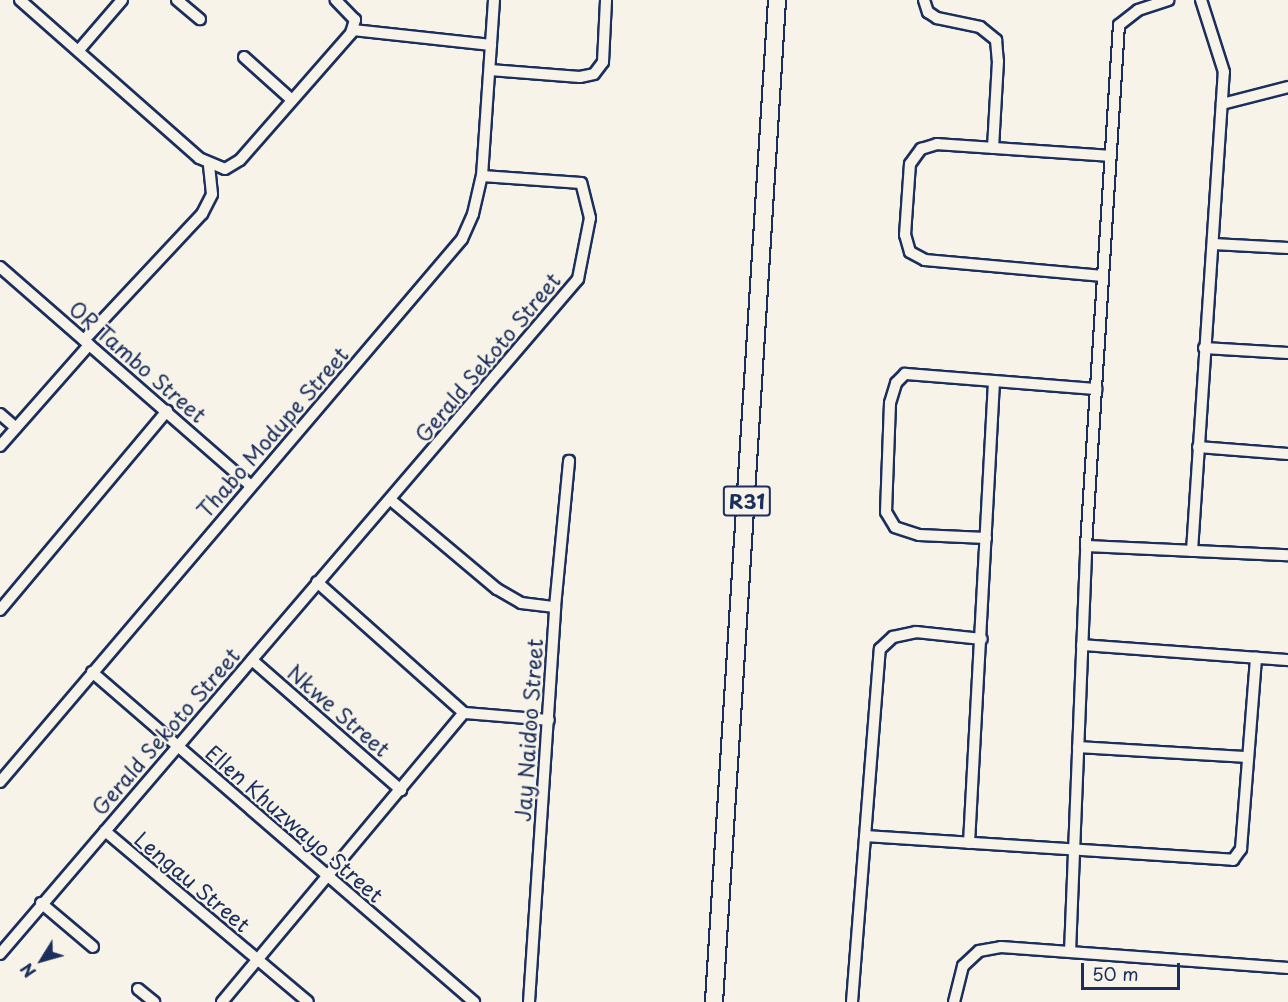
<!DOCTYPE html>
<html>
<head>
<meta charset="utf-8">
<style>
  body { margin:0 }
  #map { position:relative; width:1288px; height:1002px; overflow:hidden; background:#f7f3e8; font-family:"Playpen Sans",sans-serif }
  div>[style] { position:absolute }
  .roads { filter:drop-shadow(2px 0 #1b2f5e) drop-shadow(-2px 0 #1b2f5e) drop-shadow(0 2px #1b2f5e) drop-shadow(0 -2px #1b2f5e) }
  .minor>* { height:10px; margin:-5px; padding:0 5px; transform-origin:5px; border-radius:5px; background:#f7f3e8 }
  .primary>* { height:16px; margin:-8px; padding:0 8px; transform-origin:8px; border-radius:8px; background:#f7f3e8 }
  span { translate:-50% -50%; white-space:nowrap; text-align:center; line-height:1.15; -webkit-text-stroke:4.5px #f7f3e8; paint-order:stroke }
  .shield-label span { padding:2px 4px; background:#f7f3e8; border:2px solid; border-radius:4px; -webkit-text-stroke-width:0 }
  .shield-label { font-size:20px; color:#1b2f5e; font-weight:700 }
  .street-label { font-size:21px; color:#1b2f5e }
  .north { position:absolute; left:12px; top:930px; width:60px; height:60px; -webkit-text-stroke:4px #f7f3e8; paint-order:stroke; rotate:233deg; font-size:16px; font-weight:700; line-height:24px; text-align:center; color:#1b2f5e }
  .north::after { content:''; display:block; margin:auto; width:21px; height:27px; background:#1b2f5e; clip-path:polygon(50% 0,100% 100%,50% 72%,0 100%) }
  .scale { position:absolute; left:1081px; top:963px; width:99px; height:27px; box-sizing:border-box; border:3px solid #1b2f5e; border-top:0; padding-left:8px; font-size:18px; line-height:21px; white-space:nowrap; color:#1b2f5e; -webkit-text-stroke:4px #f7f3e8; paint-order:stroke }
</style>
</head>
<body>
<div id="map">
  <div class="roads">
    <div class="minor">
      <div style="left:20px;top:0;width:239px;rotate:41.4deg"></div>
      <div style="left:199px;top:158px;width:28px;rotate:23deg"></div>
      <div style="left:225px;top:169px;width:17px;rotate:-31deg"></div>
      <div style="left:240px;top:160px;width:169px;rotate:-48.8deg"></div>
      <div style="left:351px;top:33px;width:14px;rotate:-73deg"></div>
      <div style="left:355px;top:20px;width:28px;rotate:-134deg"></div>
      <div style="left:177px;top:0;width:30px;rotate:40deg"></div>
      <div style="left:924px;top:0;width:13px;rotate:72deg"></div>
      <div style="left:928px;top:12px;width:11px;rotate:34deg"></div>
      <div style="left:937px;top:18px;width:44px;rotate:11.8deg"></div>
      <div style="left:980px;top:27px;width:21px;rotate:39deg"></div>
      <div style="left:996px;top:40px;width:21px;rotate:85deg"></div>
      <div style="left:998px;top:61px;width:87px;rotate:93.3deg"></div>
      <div style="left:353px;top:30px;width:139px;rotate:6.2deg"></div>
      <div style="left:79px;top:50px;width:66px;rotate:-49.3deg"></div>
      <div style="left:244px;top:57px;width:64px;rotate:41.9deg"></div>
      <div style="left:490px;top:70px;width:90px;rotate:4.4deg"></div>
      <div style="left:580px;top:77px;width:14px;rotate:-12deg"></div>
      <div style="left:594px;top:74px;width:15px;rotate:-53deg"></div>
      <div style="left:603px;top:62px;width:62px;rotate:-87.2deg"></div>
      <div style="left:1222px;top:104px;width:68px;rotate:-14.4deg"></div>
      <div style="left:1213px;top:244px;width:75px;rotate:3.1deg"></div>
      <div style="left:0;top:267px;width:332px;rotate:41.1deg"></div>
      <div style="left:1103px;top:276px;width:179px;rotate:-174.9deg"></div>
      <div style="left:925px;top:260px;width:17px;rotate:-152deg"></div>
      <div style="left:910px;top:252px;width:18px;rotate:-106deg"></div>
      <div style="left:905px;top:235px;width:71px;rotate:-86deg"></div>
      <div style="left:910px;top:164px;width:19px;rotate:-54deg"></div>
      <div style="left:921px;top:149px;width:17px;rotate:-17deg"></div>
      <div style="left:937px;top:144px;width:174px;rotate:3.9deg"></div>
      <div style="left:84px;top:340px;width:173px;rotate:-46.9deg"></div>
      <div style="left:202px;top:214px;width:22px;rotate:-63deg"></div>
      <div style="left:212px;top:194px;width:30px;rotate:-96deg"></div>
      <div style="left:1204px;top:348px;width:84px;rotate:3.4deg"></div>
      <div style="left:0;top:414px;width:21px;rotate:41deg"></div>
      <div style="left:0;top:446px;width:135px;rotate:-48.6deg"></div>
      <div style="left:1198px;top:447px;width:90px;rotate:4.4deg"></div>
      <div style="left:392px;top:501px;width:137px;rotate:40deg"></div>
      <div style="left:497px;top:589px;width:28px;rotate:30deg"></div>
      <div style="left:521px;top:603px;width:34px;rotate:7deg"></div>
      <div style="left:986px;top:538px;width:67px;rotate:-177.4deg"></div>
      <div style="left:919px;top:535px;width:25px;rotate:-162deg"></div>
      <div style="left:895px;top:527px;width:17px;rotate:-121deg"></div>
      <div style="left:886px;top:512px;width:109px;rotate:-87.9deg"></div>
      <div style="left:890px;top:403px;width:21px;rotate:-73deg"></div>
      <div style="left:896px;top:383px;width:13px;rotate:-45deg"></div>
      <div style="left:905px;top:374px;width:192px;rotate:4.5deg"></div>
      <div style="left:1086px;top:546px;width:202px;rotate:2.6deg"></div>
      <div style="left:1192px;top:551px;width:480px;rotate:-86.2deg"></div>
      <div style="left:1224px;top:72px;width:76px;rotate:-107.7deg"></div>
      <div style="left:317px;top:582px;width:197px;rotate:41.7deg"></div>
      <div style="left:464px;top:713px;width:85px;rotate:4.7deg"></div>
      <div style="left:0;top:610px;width:260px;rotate:-50deg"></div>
      <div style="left:1082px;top:645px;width:207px;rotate:4.2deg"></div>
      <div style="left:252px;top:660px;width:198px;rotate:41.1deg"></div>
      <div style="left:92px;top:672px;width:505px;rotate:40.82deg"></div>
      <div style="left:1078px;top:747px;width:170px;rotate:3.4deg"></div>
      <div style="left:0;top:782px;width:713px;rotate:-49.61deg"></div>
      <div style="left:462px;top:239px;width:27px;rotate:-66deg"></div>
      <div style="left:473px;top:214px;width:39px;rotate:-77deg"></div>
      <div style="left:482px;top:176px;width:176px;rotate:-86.1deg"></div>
      <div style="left:105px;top:831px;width:265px;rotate:40.1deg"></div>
      <div style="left:865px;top:836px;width:369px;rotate:3.7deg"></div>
      <div style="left:1233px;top:860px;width:14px;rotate:-54deg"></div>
      <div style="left:1241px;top:849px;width:192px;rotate:-85.5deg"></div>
      <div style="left:969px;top:843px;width:462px;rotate:-86.9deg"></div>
      <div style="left:41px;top:903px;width:68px;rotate:40.2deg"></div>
      <div style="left:1070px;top:952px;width:406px;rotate:-87.7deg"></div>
      <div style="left:1086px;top:546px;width:522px;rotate:-86.38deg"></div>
      <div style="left:1119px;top:25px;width:24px;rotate:-38deg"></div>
      <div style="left:1138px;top:10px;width:32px;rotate:-18deg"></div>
      <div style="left:0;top:954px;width:889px;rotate:-49.43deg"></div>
      <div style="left:578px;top:279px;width:62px;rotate:-78.9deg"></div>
      <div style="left:590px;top:218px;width:36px;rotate:-104deg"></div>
      <div style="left:581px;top:183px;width:99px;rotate:-176deg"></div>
      <div style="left:138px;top:989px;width:21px;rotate:39deg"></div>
      <div style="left:222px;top:1002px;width:377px;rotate:-50.1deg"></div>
      <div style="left:529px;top:1002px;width:396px;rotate:-86.2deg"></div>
      <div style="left:555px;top:607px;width:147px;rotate:-84.5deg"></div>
      <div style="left:852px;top:1002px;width:354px;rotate:-85.5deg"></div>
      <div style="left:880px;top:649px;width:18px;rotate:-43deg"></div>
      <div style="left:893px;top:637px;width:24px;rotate:-12deg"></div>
      <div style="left:916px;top:632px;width:66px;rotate:6.1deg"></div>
      <div style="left:954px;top:1002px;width:37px;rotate:-76deg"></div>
      <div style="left:963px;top:966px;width:22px;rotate:-43deg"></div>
      <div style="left:979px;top:951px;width:22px;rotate:-10deg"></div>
      <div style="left:1001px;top:947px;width:288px;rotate:4.2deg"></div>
    </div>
    <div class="primary">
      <div style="left:714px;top:1002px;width:1004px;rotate:-86.4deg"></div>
    </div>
  </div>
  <div class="shield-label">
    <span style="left:747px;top:501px">R31</span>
  </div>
  <div class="street-label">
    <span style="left:487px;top:357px;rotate:-50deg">Gerald Sekoto Street</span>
    <span style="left:138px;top:361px;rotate:41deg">OR Tambo Street</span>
    <span style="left:272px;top:432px;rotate:-49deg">Thabo Modupe Street</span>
    <span style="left:339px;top:710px;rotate:41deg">Nkwe Street</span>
    <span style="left:528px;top:730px;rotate:-86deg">Jay Naidoo Street</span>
    <span style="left:165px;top:731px;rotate:-49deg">Gerald Sekoto Street</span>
    <span style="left:295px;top:823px;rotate:41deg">Ellen Khuzwayo Street</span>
    <span style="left:193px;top:881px;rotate:40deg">Lengau Street</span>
  </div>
  <div class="north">N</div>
  <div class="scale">50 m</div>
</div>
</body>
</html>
